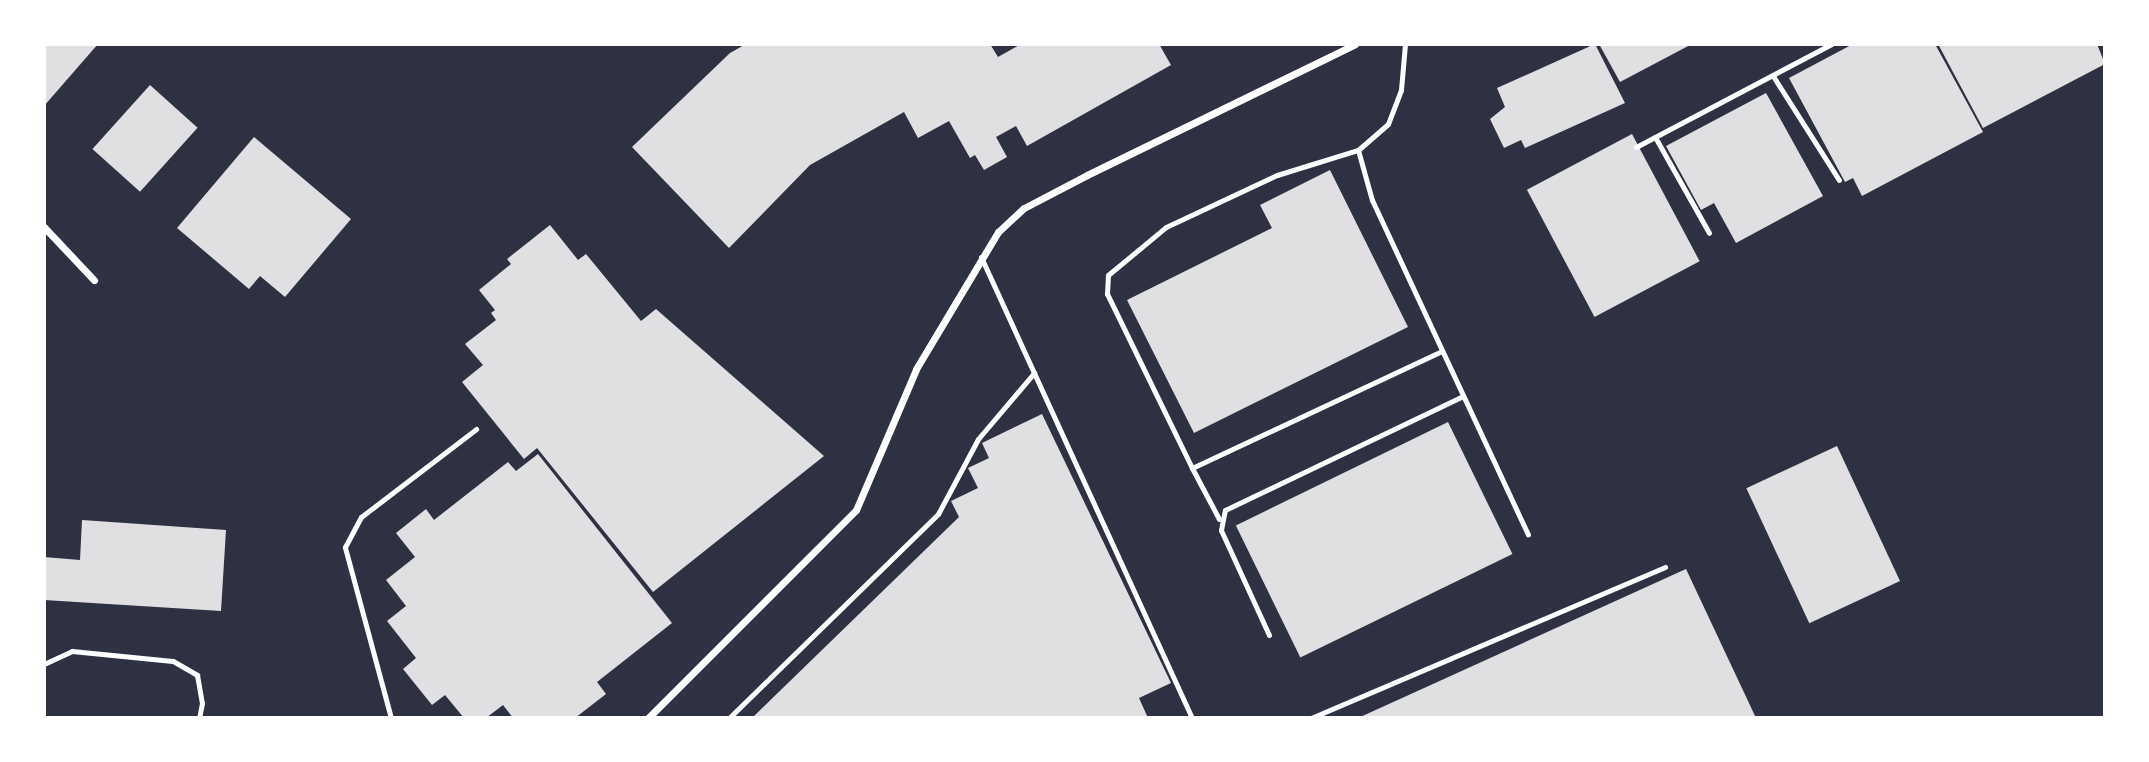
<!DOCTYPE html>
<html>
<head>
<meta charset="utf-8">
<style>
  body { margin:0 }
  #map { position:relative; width:2149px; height:762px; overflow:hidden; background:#2d3142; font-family:"Asap Condensed",sans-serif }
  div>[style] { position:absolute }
  .building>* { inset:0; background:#e0e0e3; transform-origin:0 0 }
  .service>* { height:5px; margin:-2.5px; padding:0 2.5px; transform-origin:2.5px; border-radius:2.5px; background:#fff }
  .minor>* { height:7px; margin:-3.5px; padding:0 3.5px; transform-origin:3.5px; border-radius:3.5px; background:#fff }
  span { translate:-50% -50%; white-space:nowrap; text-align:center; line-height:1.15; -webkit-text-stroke:6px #fff; paint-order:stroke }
  .frame { position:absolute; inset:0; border:46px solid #fff; pointer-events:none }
</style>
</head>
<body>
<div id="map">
  <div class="building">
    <div style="clip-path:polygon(44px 44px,98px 44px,44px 106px)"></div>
    <div style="clip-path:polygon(746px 44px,990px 44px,998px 57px,1021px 44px,1159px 44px,1171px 65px,1027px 146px,1016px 126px,996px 137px,1007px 157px,984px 170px,975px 155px,970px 158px,949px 121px,918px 138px,904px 112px,810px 165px,729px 248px,632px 147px,730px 53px)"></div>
    <div style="clip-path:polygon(1595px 44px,1625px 103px,1525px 148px,1521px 140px,1504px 148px,1490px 119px,1505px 107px,1497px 88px)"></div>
    <div style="clip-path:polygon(1599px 44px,1692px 44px,1620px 82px)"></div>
    <div style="clip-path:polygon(1853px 44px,1935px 44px,1983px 132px,1862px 196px,1853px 178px,1845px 182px,1789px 78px)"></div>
    <div style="clip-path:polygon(1938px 44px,2097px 44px,2105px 64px,1983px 128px)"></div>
    <div style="left:150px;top:85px;width:64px;height:86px;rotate:42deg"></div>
    <div style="clip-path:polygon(1766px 93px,1823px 196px,1736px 243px,1714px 203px,1701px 210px,1666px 146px)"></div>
    <div style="left:1632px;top:134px;width:144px;height:119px;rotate:62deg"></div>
    <div style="clip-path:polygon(254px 137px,351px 219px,285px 297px,260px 276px,249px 289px,177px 228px)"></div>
    <div style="clip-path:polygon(1330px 170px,1408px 327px,1194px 433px,1127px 300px,1272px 228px,1260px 205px)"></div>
    <div style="clip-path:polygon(550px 225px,578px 260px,586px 254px,641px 321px,656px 309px,824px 456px,653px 592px,537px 448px,524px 459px,462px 382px,483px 365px,465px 344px,496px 320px,491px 313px,495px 310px,479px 290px,511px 264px,507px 259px)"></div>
    <div style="clip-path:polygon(1042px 414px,1171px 683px,1139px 698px,1148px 718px,752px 718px,959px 517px,951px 501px,978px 488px,968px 468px,989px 458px,982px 443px)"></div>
    <div style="left:1448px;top:422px;width:147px;height:236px;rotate:64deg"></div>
    <div style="left:1837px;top:446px;width:149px;height:100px;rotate:65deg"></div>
    <div style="clip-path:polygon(538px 454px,672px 623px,597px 682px,606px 694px,575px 718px,513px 718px,503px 705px,486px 718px,464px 718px,445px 695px,432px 705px,403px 669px,416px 658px,387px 621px,406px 606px,386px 580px,415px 557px,396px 533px,426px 509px,434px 520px,508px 462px,516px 471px)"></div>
    <div style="clip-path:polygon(82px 520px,226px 530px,221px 611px,44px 600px,44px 557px,80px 560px)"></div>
    <div style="clip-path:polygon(1686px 569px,1756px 718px,1358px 718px)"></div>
  </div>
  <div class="service">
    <div style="left:1405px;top:44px;width:46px;rotate:95deg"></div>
    <div style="left:1401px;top:90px;width:36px;rotate:111deg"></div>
    <div style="left:1388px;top:124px;width:40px;rotate:139deg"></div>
    <div style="left:1358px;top:150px;width:52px;rotate:74.4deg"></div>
    <div style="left:1372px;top:200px;width:369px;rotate:65deg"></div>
    <div style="left:1773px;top:76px;width:123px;rotate:57.6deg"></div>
    <div style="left:1655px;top:137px;width:110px;rotate:60.6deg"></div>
    <div style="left:1636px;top:147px;width:221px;rotate:-27.8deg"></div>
    <div style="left:981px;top:257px;width:507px;rotate:65.41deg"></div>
    <div style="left:1192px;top:468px;width:194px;rotate:-116deg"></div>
    <div style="left:1107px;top:294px;width:19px;rotate:-87deg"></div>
    <div style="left:1108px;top:275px;width:75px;rotate:-39.6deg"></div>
    <div style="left:1166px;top:227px;width:123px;rotate:-25.1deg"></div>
    <div style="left:1277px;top:175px;width:85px;rotate:-17.2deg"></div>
    <div style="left:1219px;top:519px;width:58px;rotate:-117.9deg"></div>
    <div style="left:1192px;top:468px;width:276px;rotate:-25.1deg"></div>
    <div style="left:1269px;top:635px;width:115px;rotate:-114.6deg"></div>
    <div style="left:1221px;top:530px;width:20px;rotate:-79deg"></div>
    <div style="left:1225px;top:510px;width:264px;rotate:-25.6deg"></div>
    <div style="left:44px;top:664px;width:31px;rotate:-25deg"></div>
    <div style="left:72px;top:651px;width:101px;rotate:5.7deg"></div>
    <div style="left:173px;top:661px;width:28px;rotate:30deg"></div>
    <div style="left:197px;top:675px;width:28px;rotate:80deg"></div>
    <div style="left:202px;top:703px;width:15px;rotate:101deg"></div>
    <div style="left:391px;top:718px;width:177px;rotate:-105.1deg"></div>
    <div style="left:345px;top:547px;width:34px;rotate:-62deg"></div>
    <div style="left:361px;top:517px;width:145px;rotate:-37.4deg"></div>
    <div style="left:729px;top:718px;width:292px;rotate:-44.3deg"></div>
    <div style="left:938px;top:514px;width:85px;rotate:-61.9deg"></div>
    <div style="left:978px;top:439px;width:87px;rotate:-49.7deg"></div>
    <div style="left:1311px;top:718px;width:385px;rotate:-23.1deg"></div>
  </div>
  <div class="minor">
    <div style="left:44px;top:227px;width:73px;rotate:46.7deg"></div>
    <div style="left:648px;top:718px;width:294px;rotate:-45deg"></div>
    <div style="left:856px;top:510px;width:153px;rotate:-66.9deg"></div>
    <div style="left:916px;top:369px;width:160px;rotate:-59.1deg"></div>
    <div style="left:998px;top:232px;width:35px;rotate:-43deg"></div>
    <div style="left:1024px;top:208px;width:71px;rotate:-27.6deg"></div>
    <div style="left:1087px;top:175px;width:298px;rotate:-26deg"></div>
  </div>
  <div class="frame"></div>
</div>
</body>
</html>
